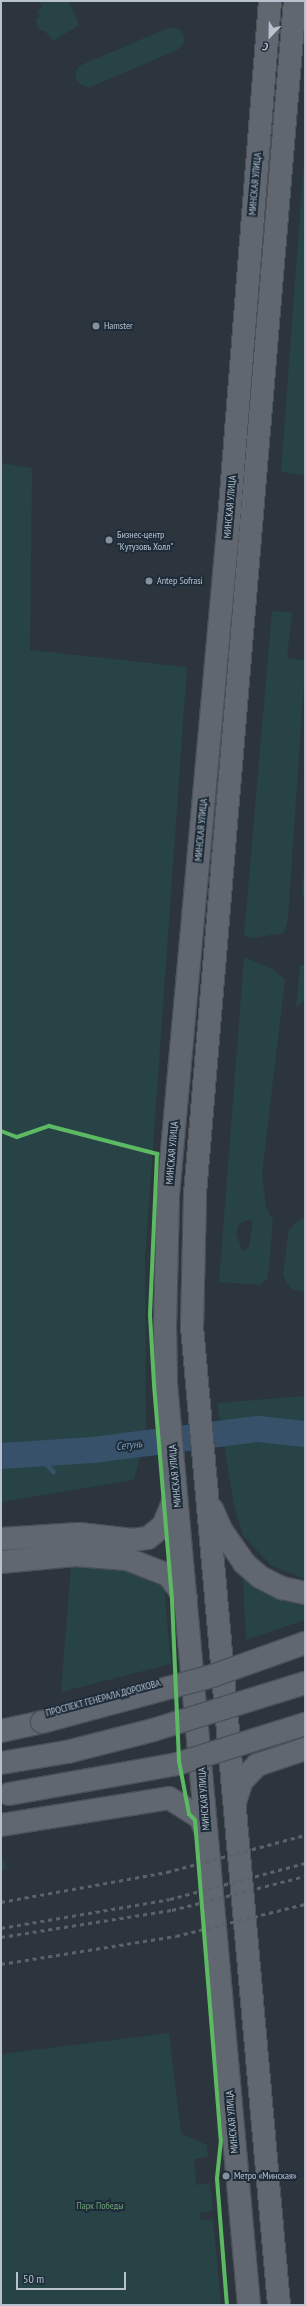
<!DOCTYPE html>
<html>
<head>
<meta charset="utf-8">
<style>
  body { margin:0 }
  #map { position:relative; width:306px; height:2306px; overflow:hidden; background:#2c353d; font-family:"PT Sans Narrow",sans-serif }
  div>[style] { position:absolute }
  .green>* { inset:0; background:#274345 }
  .stream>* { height:4.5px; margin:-2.25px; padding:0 2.25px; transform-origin:2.25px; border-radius:2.25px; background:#365169 }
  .river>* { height:26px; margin:-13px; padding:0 13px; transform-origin:13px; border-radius:13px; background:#365169 }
  .roads { filter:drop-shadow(1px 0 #4b5157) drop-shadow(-1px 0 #4b5157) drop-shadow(0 1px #4b5157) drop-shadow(0 -1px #4b5157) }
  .secondary>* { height:22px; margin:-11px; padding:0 11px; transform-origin:11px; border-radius:11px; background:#616770 }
  .rail>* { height:3px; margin-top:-1.5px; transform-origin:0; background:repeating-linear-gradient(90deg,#5b6268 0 4px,transparent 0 8px) }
  .bridges { filter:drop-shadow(1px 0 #4b5157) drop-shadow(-1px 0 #4b5157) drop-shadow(0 1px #4b5157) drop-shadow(0 -1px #4b5157) }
  .secondary-bridge>* { height:22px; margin:-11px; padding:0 11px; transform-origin:11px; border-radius:11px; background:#616770 }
  .cycleway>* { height:4px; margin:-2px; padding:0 2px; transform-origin:2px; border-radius:2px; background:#5cba63 }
  .dots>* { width:11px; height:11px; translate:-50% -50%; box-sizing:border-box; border:2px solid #1e2c3a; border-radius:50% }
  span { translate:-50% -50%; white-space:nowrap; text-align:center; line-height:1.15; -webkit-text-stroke:4px #1e2c3a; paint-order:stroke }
  .street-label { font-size:10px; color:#b7c2ce }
  .poi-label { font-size:10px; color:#b7c2ce }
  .left { translate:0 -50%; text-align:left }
  .park-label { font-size:10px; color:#6ca172 }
  .water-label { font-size:11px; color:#7496b3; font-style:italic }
  .frame { position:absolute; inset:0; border:2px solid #b7c2ce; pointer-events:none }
  .north { position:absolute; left:250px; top:16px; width:40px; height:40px; -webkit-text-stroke:3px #1e2c3a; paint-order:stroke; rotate:202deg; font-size:11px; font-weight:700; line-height:16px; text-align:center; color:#b7c2ce }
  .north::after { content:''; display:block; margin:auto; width:14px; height:18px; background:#b7c2ce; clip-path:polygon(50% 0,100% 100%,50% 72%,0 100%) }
  .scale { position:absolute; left:16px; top:2272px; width:110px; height:18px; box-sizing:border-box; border:2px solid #b7c2ce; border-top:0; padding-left:5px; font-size:12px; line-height:14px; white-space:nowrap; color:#b7c2ce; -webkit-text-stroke:3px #1e2c3a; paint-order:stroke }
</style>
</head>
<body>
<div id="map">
  <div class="green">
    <div style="clip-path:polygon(39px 1px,69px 1px,79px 25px,53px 41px,44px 30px,40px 31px,35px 19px,40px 16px,37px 10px,42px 7px)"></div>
    <div style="clip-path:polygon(168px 28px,179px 29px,184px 35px,184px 43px,177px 50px,88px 88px,77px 82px,75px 73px,79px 66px)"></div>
    <div style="clip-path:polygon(305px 147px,305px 475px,281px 472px)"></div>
    <div style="clip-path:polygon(1px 463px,32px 468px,30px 650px,187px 667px,145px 1260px,146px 1432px,134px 1480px,1px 1502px)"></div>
    <div style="clip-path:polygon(272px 611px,292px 613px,287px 658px,305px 660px,305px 666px,288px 918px,284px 933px,252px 938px,244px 935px)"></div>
    <div style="clip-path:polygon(305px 855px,305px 900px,302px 895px)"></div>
    <div style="clip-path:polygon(evenodd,244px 957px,273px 969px,285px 980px,262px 1174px,266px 1207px,273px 1220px,269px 1268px,267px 1279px,260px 1285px,219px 1282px,244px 957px,247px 1220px,253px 1221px,249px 1246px,243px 1252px,236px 1234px,239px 1224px,247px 1220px)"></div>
    <div style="clip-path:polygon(300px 965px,305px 965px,305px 998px,296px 1009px)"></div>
    <div style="clip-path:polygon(301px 1219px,305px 1219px,305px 1292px,292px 1289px,285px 1281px,283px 1273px,289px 1229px)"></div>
    <div style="clip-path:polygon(305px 1396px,305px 1579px,272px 1566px,243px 1536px,234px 1506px,217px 1403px)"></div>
    <div style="clip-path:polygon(84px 1565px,127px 1571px,164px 1587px,171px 1664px,61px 1692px,71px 1566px)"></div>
    <div style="clip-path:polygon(243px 1579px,274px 1595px,305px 1603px,305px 1620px,246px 1640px)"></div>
    <div style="clip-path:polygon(1px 1854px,7px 1868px,1px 1871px)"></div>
    <div style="clip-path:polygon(169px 2033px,181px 2134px,207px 2145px,208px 2157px,194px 2159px,196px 2185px,210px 2183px,213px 2211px,200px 2212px,201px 2220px,213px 2219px,221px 2305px,1px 2305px,1px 2054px)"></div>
  </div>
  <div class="stream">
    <div style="left:38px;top:1454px;width:23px;rotate:49deg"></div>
  </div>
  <div class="river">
    <div style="left:1px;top:1456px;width:92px;rotate:-3.7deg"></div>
    <div style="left:93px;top:1450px;width:166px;rotate:-7.3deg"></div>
    <div style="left:258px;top:1429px;width:47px;rotate:6.1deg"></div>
  </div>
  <div class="roads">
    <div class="secondary">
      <div style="left:212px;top:1509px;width:24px;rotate:66deg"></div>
      <div style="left:222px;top:1531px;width:39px;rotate:55deg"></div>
      <div style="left:244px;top:1563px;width:21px;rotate:41deg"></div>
      <div style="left:260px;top:1577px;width:25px;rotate:27deg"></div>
      <div style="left:282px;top:1588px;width:24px;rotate:12deg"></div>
      <div style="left:1px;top:1539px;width:78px;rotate:-3.7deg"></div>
      <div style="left:79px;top:1534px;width:54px;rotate:6.3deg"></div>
      <div style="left:133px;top:1540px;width:15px;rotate:-8deg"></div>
      <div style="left:148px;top:1538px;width:19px;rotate:-39deg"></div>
      <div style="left:163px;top:1526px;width:30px;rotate:-67deg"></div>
      <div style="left:1px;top:1562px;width:74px;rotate:-5.4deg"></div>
      <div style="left:75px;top:1555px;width:52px;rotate:4.4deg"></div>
      <div style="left:127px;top:1559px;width:44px;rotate:21.3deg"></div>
      <div style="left:168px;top:1575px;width:30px;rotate:53deg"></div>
      <div style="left:1px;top:1731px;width:42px;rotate:-12.4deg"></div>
      <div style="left:235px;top:1802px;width:22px;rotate:-72deg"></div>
      <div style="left:242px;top:1781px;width:22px;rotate:-47deg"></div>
      <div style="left:257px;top:1765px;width:51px;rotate:-18.4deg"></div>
      <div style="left:1px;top:1825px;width:170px;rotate:-9.1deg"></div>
      <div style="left:169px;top:1798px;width:36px;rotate:32deg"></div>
      <div style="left:200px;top:1817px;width:16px;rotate:68deg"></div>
      <div style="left:249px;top:2305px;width:925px;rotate:-95.15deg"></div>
      <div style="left:166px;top:1384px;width:57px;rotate:-91deg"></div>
      <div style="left:165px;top:1327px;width:132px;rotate:-88.7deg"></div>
      <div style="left:168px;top:1195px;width:678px;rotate:-84.84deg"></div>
      <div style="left:229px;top:520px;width:521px;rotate:-85.48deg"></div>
      <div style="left:279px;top:2305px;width:982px;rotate:-95.08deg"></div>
      <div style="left:192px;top:1327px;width:133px;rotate:-88.7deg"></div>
      <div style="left:195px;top:1194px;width:1197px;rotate:-85.21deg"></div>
    </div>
  </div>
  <div class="rail">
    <div style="left:1px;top:1902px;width:169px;rotate:-10.2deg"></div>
    <div style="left:167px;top:1872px;width:143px;rotate:-15deg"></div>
    <div style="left:1px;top:1928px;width:171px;rotate:-9.7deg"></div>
    <div style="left:170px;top:1899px;width:140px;rotate:-14.9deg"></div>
    <div style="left:1px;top:1937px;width:173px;rotate:-9deg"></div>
    <div style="left:172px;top:1910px;width:137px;rotate:-14.3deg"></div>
    <div style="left:1px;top:1964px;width:177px;rotate:-9.1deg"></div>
    <div style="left:176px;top:1936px;width:133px;rotate:-13.9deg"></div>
  </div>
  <div class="bridges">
    <div class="secondary-bridge">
      <div style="left:42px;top:1722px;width:176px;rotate:-15.1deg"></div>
      <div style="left:212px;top:1676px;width:99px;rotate:-19.5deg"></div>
      <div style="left:1px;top:1763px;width:67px;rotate:-9.5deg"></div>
      <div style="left:67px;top:1752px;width:89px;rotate:-14.3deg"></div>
      <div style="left:153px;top:1730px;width:159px;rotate:-17.2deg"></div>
      <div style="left:9px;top:1794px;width:171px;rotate:-10.1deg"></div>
      <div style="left:177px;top:1764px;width:134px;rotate:-17.4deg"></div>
    </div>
  </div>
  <div class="cycleway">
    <div style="left:1px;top:1131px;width:17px;rotate:21deg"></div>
    <div style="left:17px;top:1137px;width:34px;rotate:-19deg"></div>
    <div style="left:49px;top:1126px;width:112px;rotate:14.5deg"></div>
    <div style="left:157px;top:1154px;width:161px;rotate:92.5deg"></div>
    <div style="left:150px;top:1315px;width:70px;rotate:86.7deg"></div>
    <div style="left:154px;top:1385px;width:216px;rotate:85.2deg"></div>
    <div style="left:172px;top:1600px;width:161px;rotate:87.5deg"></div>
    <div style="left:179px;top:1761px;width:54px;rotate:79.3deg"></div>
    <div style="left:189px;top:1814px;width:8px;rotate:45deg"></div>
    <div style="left:195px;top:1820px;width:321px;rotate:85.4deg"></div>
    <div style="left:221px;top:2140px;width:39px;rotate:96deg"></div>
    <div style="left:217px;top:2179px;width:126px;rotate:85.5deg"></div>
  </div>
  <div class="dots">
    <div style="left:96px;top:326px;background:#86919b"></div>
    <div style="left:109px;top:540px;background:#86919b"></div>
    <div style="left:149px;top:581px;background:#86919b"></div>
    <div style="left:226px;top:2176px;background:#86919b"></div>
  </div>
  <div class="street-label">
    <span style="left:255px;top:184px;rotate:-85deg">МИНСКАЯ УЛИЦА</span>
    <span style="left:230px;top:507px;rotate:-85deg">МИНСКАЯ УЛИЦА</span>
    <span style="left:201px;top:830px;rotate:-85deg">МИНСКАЯ УЛИЦА</span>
    <span style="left:172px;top:1153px;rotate:-85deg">МИНСКАЯ УЛИЦА</span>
    <span style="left:175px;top:1476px;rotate:-95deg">МИНСКАЯ УЛИЦА</span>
    <span style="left:103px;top:1698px;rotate:-15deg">ПРОСПЕКТ ГЕНЕРАЛА ДОРОХОВА</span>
    <span style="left:204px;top:1799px;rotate:-94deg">МИНСКАЯ УЛИЦА</span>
    <span style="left:232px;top:2122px;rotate:-95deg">МИНСКАЯ УЛИЦА</span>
  </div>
  <div class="poi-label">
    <span class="left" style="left:104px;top:326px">Hamster</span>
    <span class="left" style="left:117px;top:540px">Бизнес-центр<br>"Кутузовъ Холл"</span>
    <span class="left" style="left:157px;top:581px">Antep Sofrasi</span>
    <span class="left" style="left:234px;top:2176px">Метро «Минская»</span>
  </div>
  <div class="park-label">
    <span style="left:100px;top:2206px">Парк Победы</span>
  </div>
  <div class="water-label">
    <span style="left:129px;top:1445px;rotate:-7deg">Сетунь</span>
  </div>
  <div class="frame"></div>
  <div class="north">С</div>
  <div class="scale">50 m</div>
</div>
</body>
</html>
